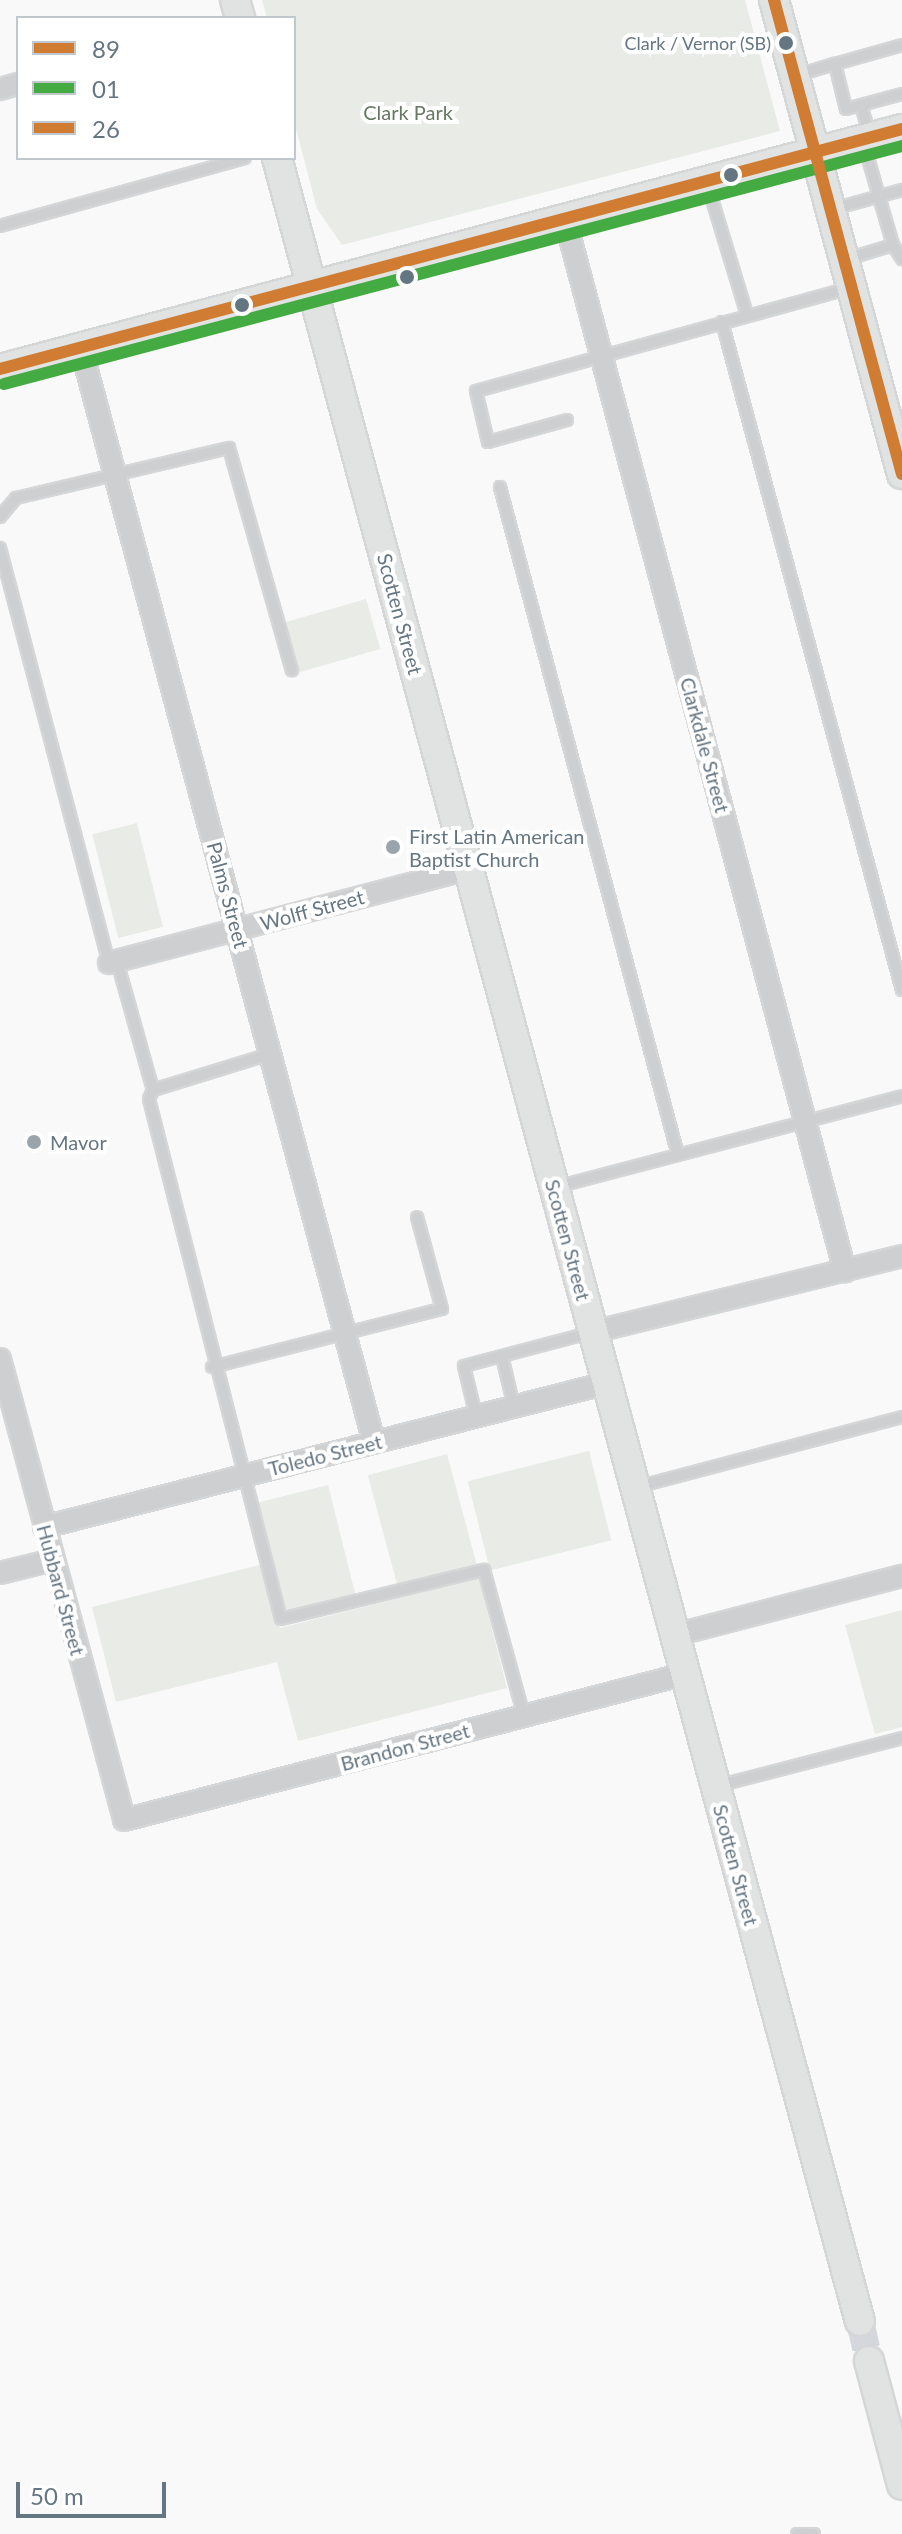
<!DOCTYPE html>
<html>
<head>
<meta charset="utf-8">
<style>
  body { margin:0 }
  #map { position:relative; width:902px; height:2534px; overflow:hidden; background:#f9f9f9; font-family:Lato,sans-serif }
  div>[style] { position:absolute }
  .green>* { inset:0; background:#e8ebe6; transform-origin:0 0 }
  .secondary-tunnel>* { height:28px; margin-top:-14px; transform-origin:0; background:repeating-linear-gradient(90deg,#d4d8dc 0 28px,transparent 0 42px) }
  .roads { filter:drop-shadow(2px 0 #d5d6d7) drop-shadow(-2px 0 #d5d6d7) drop-shadow(0 2px #d5d6d7) drop-shadow(0 -2px #d5d6d7) }
  .lane>* { height:10px; margin:-5px; padding:0 5px; transform-origin:5px; border-radius:5px; background:#cecfd0 }
  .street>* { height:20px; margin:-10px; padding:0 10px; transform-origin:10px; border-radius:10px; background:#cecfd0 }
  .secondary>* { height:28px; margin:-14px; padding:0 14px; transform-origin:14px; border-radius:14px; background:#e1e2e2 }
  .bus-1>* { height:12px; margin:-6px; padding:0 6px; transform-origin:6px; border-radius:6px; background:#d07c32 }
  .bus-2>* { height:12px; margin:-6px; padding:0 6px; transform-origin:6px; border-radius:6px; background:#44aa42 }
  .bus-3>* { height:12px; margin:-6px; padding:0 6px; transform-origin:6px; border-radius:6px; background:#d07c32 }
  .dots>* { width:22px; height:22px; translate:-50% -50%; box-sizing:border-box; border:4px solid #fff; border-radius:50% }
  span { translate:-50% -50%; white-space:nowrap; text-align:center; line-height:1.15; -webkit-text-stroke:8px #fff; paint-order:stroke }
  .bus-label { font-size:18px; color:#657683 }
  .right { translate:-100% -50%; text-align:right }
  .park-label { font-size:20px; color:#687a64 }
  .street-label { font-size:20px; color:#657683 }
  .poi-label { font-size:20px; color:#657683 }
  .left { translate:0 -50%; text-align:left }
  .legend { position:absolute; left:16px; top:16px; width:280px; height:144px; box-sizing:border-box; background:#fff; border:2px solid #c1c8cd; margin:0; padding:10px 14px; list-style:none; font-size:24px; color:#657683 }
  .legend li { display:flex; align-items:center; gap:16px; height:40px }
  .legend b { width:40px; border:2px solid #c1c8cd }
  .scale { position:absolute; left:16px; top:2482px; width:150px; height:36px; box-sizing:border-box; border:4px solid #657683; border-top:0; padding-left:10px; font-size:24px; line-height:28px; white-space:nowrap; color:#657683; -webkit-text-stroke:6px #fff; paint-order:stroke }
</style>
</head>
<body>
<div id="map">
  <div class="green">
    <div style="clip-path:polygon(262px 0,745px 0,780px 131px,342px 245px,317px 209px,294px 121px,294px 18px,267px 18px)"></div>
    <div style="left:366px;top:599px;width:52px;height:84px;rotate:74deg"></div>
    <div style="left:137px;top:823px;width:107px;height:46px;rotate:76deg"></div>
    <div style="left:589px;top:1451px;width:92px;height:125px;rotate:76deg"></div>
    <div style="left:447px;top:1454px;width:114px;height:82px;rotate:75deg"></div>
    <div style="left:328px;top:1485px;width:114px;height:74px;rotate:76deg"></div>
    <div style="clip-path:polygon(263px 1564px,280px 1628px,479px 1578px,507px 1688px,298px 1741px,277px 1662px,116px 1702px,92px 1607px)"></div>
    <div style="clip-path:polygon(902px 1610px,902px 1727px,875px 1734px,845px 1625px)"></div>
  </div>
  <div class="secondary-tunnel">
    <div style="left:860px;top:2321px;width:41px;rotate:77.3deg"></div>
  </div>
  <div class="roads">
    <div class="lane">
      <div style="left:835px;top:64px;width:70px;rotate:-15.8deg"></div>
      <div style="left:798px;top:75px;width:39px;rotate:-17deg"></div>
      <div style="left:835px;top:64px;width:46px;rotate:76.3deg"></div>
      <div style="left:846px;top:109px;width:58px;rotate:-15deg"></div>
      <div style="left:861px;top:105px;width:33px;rotate:74deg"></div>
      <div style="left:707px;top:183px;width:138px;rotate:73.1deg"></div>
      <div style="left:833px;top:209px;width:72px;rotate:-15.4deg"></div>
      <div style="left:0;top:226px;width:254px;rotate:-15.5deg"></div>
      <div style="left:893px;top:245px;width:17px;rotate:57deg"></div>
      <div style="left:847px;top:259px;width:48px;rotate:-16.9deg"></div>
      <div style="left:893px;top:245px;width:108px;rotate:-106.1deg"></div>
      <div style="left:722px;top:322px;width:692px;rotate:74.92deg"></div>
      <div style="left:567px;top:420px;width:82px;rotate:164.4deg"></div>
      <div style="left:488px;top:442px;width:52px;rotate:-103.2deg"></div>
      <div style="left:476px;top:391px;width:388px;rotate:-15.4deg"></div>
      <div style="left:500px;top:487px;width:691px;rotate:75.08deg"></div>
      <div style="left:0;top:517px;width:25px;rotate:-50deg"></div>
      <div style="left:16px;top:498px;width:219px;rotate:-13.2deg"></div>
      <div style="left:229px;top:448px;width:231px;rotate:74.2deg"></div>
      <div style="left:0;top:548px;width:429px;rotate:75.3deg"></div>
      <div style="left:117px;top:961px;width:134px;rotate:74.4deg"></div>
      <div style="left:270px;top:1054px;width:122px;rotate:162.9deg"></div>
      <div style="left:153px;top:1090px;width:10px;rotate:114deg"></div>
      <div style="left:149px;top:1099px;width:536px;rotate:75.76deg"></div>
      <div style="left:281px;top:1619px;width:209px;rotate:-13.6deg"></div>
      <div style="left:484px;top:1570px;width:151px;rotate:74.7deg"></div>
      <div style="left:556px;top:1187px;width:358px;rotate:-14.7deg"></div>
      <div style="left:502px;top:1356px;width:52px;rotate:76.8deg"></div>
      <div style="left:212px;top:1367px;width:237px;rotate:-14.2deg"></div>
      <div style="left:442px;top:1309px;width:95px;rotate:-105.2deg"></div>
      <div style="left:476px;top:1416px;width:51px;rotate:-103.5deg"></div>
      <div style="left:464px;top:1366px;width:133px;rotate:-14.8deg"></div>
      <div style="left:637px;top:1487px;width:274px;rotate:-14.8deg"></div>
      <div style="left:717px;top:1786px;width:191px;rotate:-14.5deg"></div>
      <div style="left:797px;top:2534px;width:17px"></div>
    </div>
    <div class="street">
      <div style="left:0;top:89px;width:19px;rotate:-16deg"></div>
      <div style="left:565px;top:219px;width:1089px;rotate:75.1deg"></div>
      <div style="left:81px;top:348px;width:1133px;rotate:75.01deg"></div>
      <div style="left:109px;top:963px;width:371px;rotate:-14.7deg"></div>
      <div style="left:593px;top:1332px;width:318px;rotate:-13.8deg"></div>
      <div style="left:0;top:1359px;width:477px;rotate:74.9deg"></div>
      <div style="left:124px;top:1820px;width:580px;rotate:-14.59deg"></div>
      <div style="left:44px;top:1527px;width:581px;rotate:-14.35deg"></div>
      <div style="left:0;top:1573px;width:55px;rotate:-13.8deg"></div>
      <div style="left:675px;top:1635px;width:235px;rotate:-14.6deg"></div>
    </div>
    <div class="secondary">
      <div style="left:235px;top:0;width:19px;rotate:74deg"></div>
      <div style="left:774px;top:0;width:491px;rotate:74.9deg"></div>
      <div style="left:277px;top:158px;width:2240px;rotate:74.92deg"></div>
      <div style="left:0;top:369px;width:933px;rotate:-14.9deg"></div>
      <div style="left:869px;top:2361px;width:128px;rotate:75.1deg"></div>
    </div>
  </div>
  <div class="bus-1">
    <div style="left:0;top:369px;width:933px;rotate:-14.9deg"></div>
  </div>
  <div class="bus-2">
    <div style="left:4px;top:384px;width:929px;rotate:-14.84deg"></div>
  </div>
  <div class="bus-3">
    <div style="left:774px;top:0;width:491px;rotate:74.9deg"></div>
  </div>
  <div class="dots">
    <div style="left:786px;top:43px;background:#657683"></div>
    <div style="left:731px;top:175px;background:#657683"></div>
    <div style="left:407px;top:277px;background:#657683"></div>
    <div style="left:242px;top:305px;background:#657683"></div>
    <div style="left:393px;top:847px;background:#99a4ac"></div>
    <div style="left:34px;top:1142px;background:#99a4ac"></div>
  </div>
  <div class="bus-label">
    <span class="right" style="left:771px;top:43px">Clark / Vernor (SB)</span>
  </div>
  <div class="park-label">
    <span style="left:408px;top:112px">Clark Park</span>
  </div>
  <div class="street-label">
    <span style="left:400px;top:614px;rotate:75deg">Scotten Street</span>
    <span style="left:705px;top:745px;rotate:75deg">Clarkdale Street</span>
    <span style="left:228px;top:895px;rotate:75deg">Palms Street</span>
    <span style="left:312px;top:910px;rotate:-15deg">Wolff Street</span>
    <span style="left:568px;top:1240px;rotate:75deg">Scotten Street</span>
    <span style="left:325px;top:1455px;rotate:-14deg">Toledo Street</span>
    <span style="left:61px;top:1590px;rotate:75deg">Hubbard Street</span>
    <span style="left:405px;top:1747px;rotate:-15deg">Brandon Street</span>
    <span style="left:736px;top:1865px;rotate:75deg">Scotten Street</span>
  </div>
  <div class="poi-label">
    <span class="left" style="left:409px;top:848px">First Latin American<br>Baptist Church</span>
    <span class="left" style="left:50px;top:1142px">Mavor</span>
  </div>
  <ul class="legend">
  <li><b style="height:10px;background:#d07c32"></b>89</li>
  <li><b style="height:10px;background:#44aa42"></b>01</li>
  <li><b style="height:10px;background:#d07c32"></b>26</li>
  </ul>
  <div class="scale">50 m</div>
</div>
</body>
</html>
